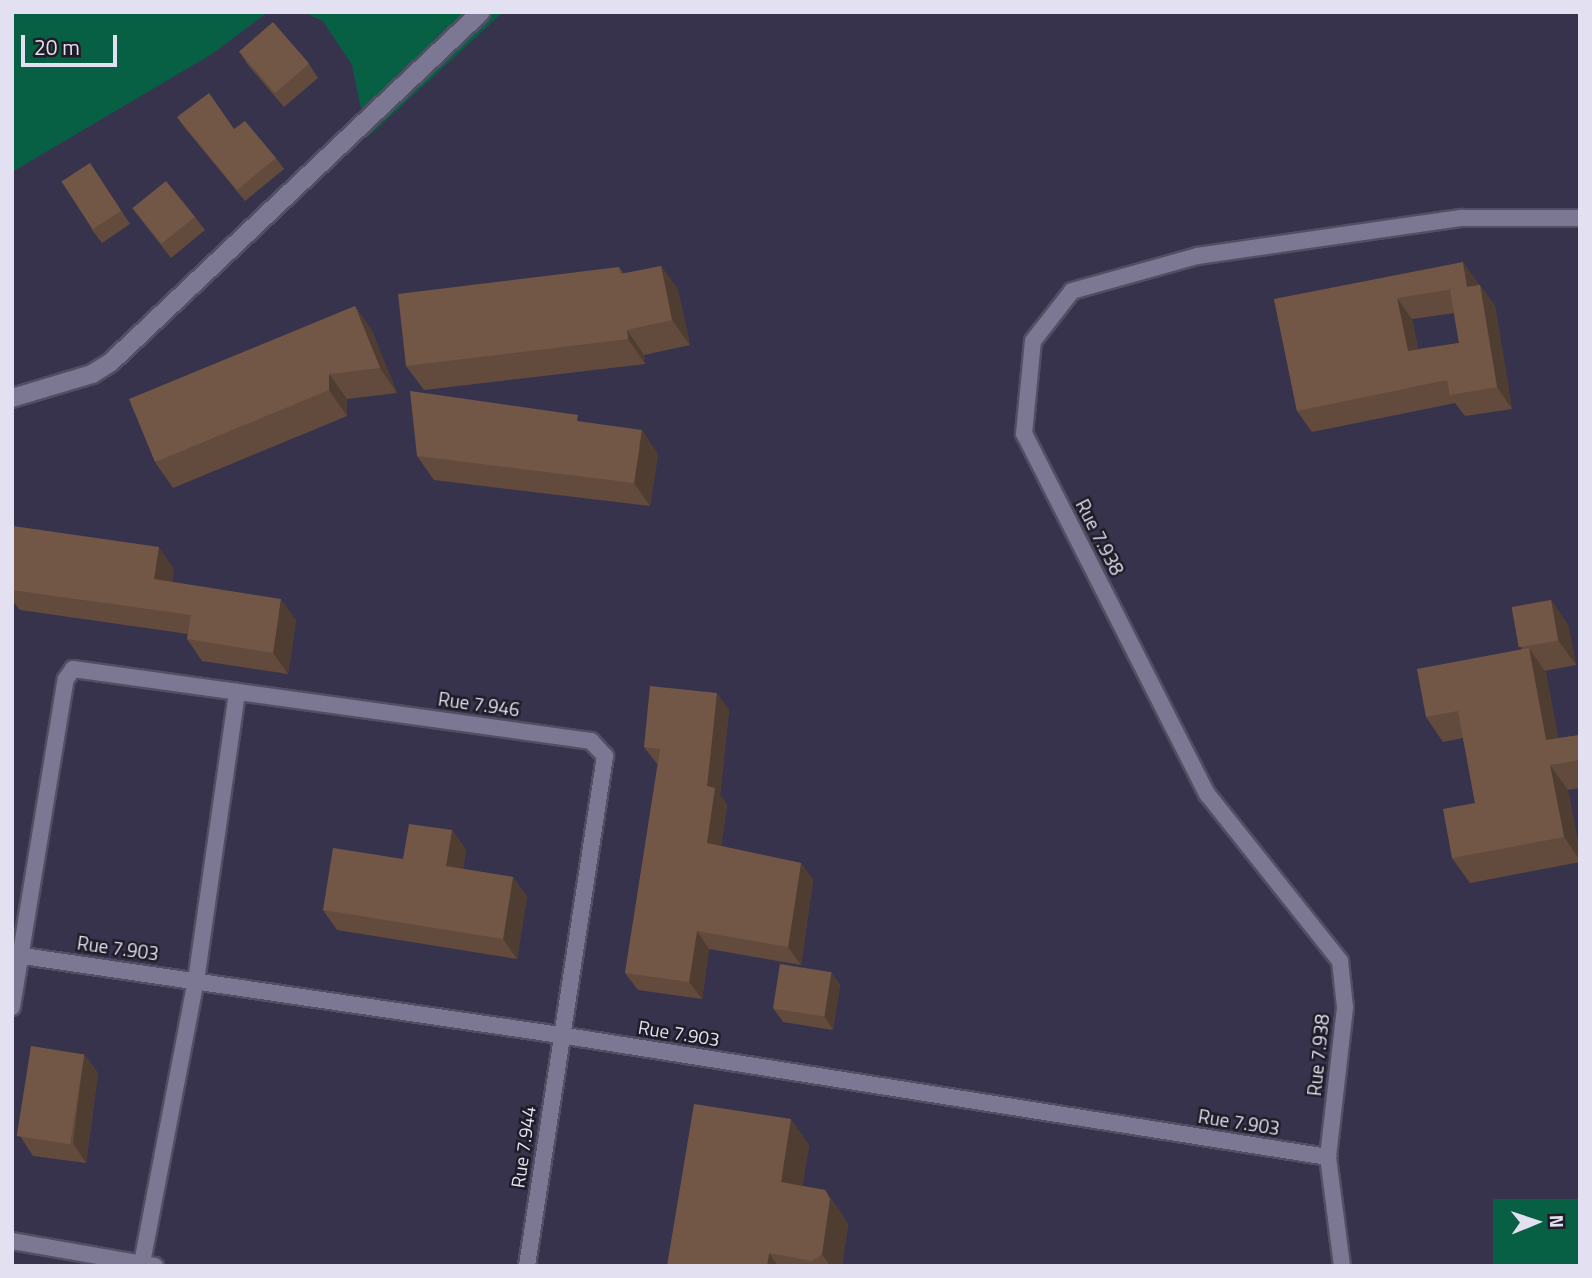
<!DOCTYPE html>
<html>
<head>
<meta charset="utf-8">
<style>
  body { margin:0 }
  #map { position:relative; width:1592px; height:1278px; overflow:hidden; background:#38334c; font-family:"Titillium Web",sans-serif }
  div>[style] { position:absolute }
  .green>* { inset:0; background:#076044; transform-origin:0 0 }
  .roads { filter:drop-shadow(2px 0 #524e63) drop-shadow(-2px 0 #524e63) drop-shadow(0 2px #524e63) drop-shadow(0 -2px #524e63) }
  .lane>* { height:16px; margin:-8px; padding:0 8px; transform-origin:8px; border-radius:8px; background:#7c7793 }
  .street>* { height:18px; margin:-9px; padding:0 9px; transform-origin:9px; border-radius:9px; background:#7c7793 }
  .wall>* { inset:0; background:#624b3d }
  .shaded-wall>* { inset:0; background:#503d32 }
  .building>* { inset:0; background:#725747; transform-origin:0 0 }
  span { translate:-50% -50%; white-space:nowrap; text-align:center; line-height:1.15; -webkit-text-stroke:5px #1f1c28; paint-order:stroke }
  .street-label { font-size:19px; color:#e3e1f1 }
  .frame { position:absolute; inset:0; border:14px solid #e3e1f1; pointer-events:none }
  .north { position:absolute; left:1501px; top:1187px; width:70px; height:70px; -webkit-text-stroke:5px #1f1c28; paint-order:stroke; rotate:88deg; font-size:19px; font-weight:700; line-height:28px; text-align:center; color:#e3e1f1 }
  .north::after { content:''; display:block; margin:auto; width:24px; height:32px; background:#e3e1f1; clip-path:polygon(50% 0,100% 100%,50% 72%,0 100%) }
  .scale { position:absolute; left:21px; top:35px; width:96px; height:32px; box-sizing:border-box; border:4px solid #e3e1f1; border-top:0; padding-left:9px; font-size:21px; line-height:24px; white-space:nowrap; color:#e3e1f1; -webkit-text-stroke:5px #1f1c28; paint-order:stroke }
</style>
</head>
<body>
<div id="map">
  <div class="green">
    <div style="clip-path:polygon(12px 12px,268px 12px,212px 54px,12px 172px)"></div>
    <div style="clip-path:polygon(303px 12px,503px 12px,367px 138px,352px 65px,323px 21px)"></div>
    <div style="left:1580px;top:1199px;width:67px;height:87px;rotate:90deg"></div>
  </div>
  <div class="roads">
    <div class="lane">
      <div style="left:23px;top:956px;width:543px;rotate:8.37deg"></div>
      <div style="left:560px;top:1035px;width:778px;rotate:9.03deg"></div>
      <div style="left:12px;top:1007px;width:332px;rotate:-80.7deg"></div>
      <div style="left:66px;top:679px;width:12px;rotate:-55deg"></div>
      <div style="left:73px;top:669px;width:523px;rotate:7.91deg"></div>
      <div style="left:591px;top:741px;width:21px;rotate:47deg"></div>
      <div style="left:605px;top:756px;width:516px;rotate:98.7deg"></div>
      <div style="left:12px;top:1241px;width:145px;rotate:9.9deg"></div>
      <div style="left:142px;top:1263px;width:287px;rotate:-79.2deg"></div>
      <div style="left:196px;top:981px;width:292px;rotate:-81.9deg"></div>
      <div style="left:1342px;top:1266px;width:110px;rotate:-97.3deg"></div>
      <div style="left:1328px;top:1157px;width:151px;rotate:-83.5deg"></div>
      <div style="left:1345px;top:1007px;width:46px;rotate:-96.2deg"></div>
      <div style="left:1340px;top:961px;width:213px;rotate:-128.5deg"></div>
      <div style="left:1207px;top:794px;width:404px;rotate:-116.9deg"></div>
      <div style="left:1024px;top:434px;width:93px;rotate:-84.5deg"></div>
      <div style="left:1033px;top:341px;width:63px;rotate:-52deg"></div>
      <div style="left:1072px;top:291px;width:130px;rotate:-15.6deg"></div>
      <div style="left:1197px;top:256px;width:268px;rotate:-8.2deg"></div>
      <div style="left:1462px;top:218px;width:118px"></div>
    </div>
    <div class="street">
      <div style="left:12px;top:398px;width:84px;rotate:-16.7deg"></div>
      <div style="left:92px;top:374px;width:22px;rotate:-32deg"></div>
      <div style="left:111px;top:362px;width:509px;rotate:-43.41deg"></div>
    </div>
  </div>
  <div class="wall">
    <div style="clip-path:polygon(239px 51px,309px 64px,318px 78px,284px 107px,248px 65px)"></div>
    <div style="clip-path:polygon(177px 117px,234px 129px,276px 158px,284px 169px,245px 201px,185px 128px)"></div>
    <div style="clip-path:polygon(90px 163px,130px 224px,102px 243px,92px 230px)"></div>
    <div style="clip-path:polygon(132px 208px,195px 217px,205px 230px,171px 258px)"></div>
    <div style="clip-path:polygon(661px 266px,678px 290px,690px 345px,644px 355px,645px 364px,424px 390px,406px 366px,619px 267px,624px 274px)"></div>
    <div style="clip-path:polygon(evenodd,1478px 283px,1495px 306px,1512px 409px,1465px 416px,1455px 403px,1312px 432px,1297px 411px,1274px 299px,1478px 283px,1454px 313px,1459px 343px,1418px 349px,1412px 319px,1454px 313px)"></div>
    <div style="clip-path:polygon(355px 306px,372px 331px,397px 393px,347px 399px,347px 416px,173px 488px,155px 462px)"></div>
    <div style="clip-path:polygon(582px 422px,658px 454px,650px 506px,434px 480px,417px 456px)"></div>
    <div style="clip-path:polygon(12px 534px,174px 569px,172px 582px,296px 620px,288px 674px,202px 661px,187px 639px,188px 634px,20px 610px,12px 600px)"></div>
    <div style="clip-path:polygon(1551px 600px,1568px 625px,1576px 665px,1544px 671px,1546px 673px,1558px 738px,1580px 735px,1580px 788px,1568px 790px,1580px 853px,1580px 862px,1470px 883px,1452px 858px,1475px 803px,1463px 738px,1443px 742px,1426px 717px,1522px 649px,1520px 646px)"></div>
    <div style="clip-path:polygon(729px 710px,720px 795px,727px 805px,721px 846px,801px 863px,813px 880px,801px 965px,709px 949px,702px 999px,638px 990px,625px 973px,658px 765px,644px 747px)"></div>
    <div style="clip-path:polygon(452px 830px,466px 850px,463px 869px,513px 877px,527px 897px,517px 959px,337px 930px,323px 910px,403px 859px)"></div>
    <div style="clip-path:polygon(831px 972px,840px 985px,833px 1030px,783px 1022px,773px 1008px)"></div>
    <div style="clip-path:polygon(84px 1054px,98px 1073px,86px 1163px,33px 1156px,20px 1136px)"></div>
    <div style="clip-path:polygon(809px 1145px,802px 1186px,825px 1190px,843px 1216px,848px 1225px,842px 1266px,667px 1266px)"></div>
  </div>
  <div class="shaded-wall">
    <div style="clip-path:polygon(1463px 262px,1478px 283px,1482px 308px,1467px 287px)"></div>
    <div style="clip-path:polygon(661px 266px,678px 290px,690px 345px,672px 320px)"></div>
    <div style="clip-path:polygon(1480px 285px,1495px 306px,1512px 409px,1497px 387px)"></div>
    <div style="clip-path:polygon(1397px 298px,1412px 319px,1423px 372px,1408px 351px)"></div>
    <div style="clip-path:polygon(355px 306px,372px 331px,397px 393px,380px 368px)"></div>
    <div style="clip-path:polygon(627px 330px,644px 355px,645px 364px,628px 339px)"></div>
    <div style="clip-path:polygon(329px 374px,347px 399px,347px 416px,329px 390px)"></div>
    <div style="clip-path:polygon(642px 430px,658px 454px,650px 506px,634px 483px)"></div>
    <div style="clip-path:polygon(159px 547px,174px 569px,169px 601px,154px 579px)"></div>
    <div style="clip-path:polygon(281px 599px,296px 620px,288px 674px,273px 653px)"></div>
    <div style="clip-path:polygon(1551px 600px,1568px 625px,1576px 665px,1558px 640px)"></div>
    <div style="clip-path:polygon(1529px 648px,1546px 673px,1563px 763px,1546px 740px)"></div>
    <div style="clip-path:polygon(717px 693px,729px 710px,720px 795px,727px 805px,719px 860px,707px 843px,707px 786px)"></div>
    <div style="clip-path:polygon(1550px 765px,1568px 790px,1580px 853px,1580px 860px,1564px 837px)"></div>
    <div style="clip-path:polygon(452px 830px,466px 850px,460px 886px,446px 866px)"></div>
    <div style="clip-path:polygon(801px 863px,813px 880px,801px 965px,788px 947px)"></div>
    <div style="clip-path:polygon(513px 877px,527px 897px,517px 959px,503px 939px)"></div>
    <div style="clip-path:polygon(697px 931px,709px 949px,702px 999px,689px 982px)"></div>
    <div style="clip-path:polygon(831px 972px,840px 985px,833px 1030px,824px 1016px)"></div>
    <div style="clip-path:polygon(84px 1054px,98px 1073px,86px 1163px,73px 1143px)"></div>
    <div style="clip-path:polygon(791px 1119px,809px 1145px,799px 1208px,781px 1182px)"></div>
    <div style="clip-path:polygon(825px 1190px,843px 1216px,848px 1225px,842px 1266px,830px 1266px,822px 1254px)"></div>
    <div style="clip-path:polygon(769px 1253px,778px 1266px,767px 1266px)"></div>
  </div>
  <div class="building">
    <div style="left:273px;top:22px;width:55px;height:45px;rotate:49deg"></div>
    <div style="clip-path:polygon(209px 93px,234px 129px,245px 121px,276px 158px,237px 190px,177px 117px)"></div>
    <div style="left:90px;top:163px;width:57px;height:34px;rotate:57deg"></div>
    <div style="left:166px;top:181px;width:46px;height:43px;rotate:51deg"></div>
    <div style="clip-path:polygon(evenodd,1463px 262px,1467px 287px,1480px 285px,1497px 387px,1450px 395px,1447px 380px,1297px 411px,1274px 299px,1463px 262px,1459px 288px,1450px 290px,1459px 343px,1408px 351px,1397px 298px,1459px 288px)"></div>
    <div style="clip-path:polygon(661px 266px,672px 320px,627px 330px,628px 339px,406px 366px,398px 294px,619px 267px,620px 274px)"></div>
    <div style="clip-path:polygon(355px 306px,380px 368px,329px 374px,329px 390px,155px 462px,129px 399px)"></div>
    <div style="clip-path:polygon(410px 391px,578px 415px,577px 421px,642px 430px,634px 483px,417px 456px)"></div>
    <div style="clip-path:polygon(13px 526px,159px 547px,154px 579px,281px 599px,273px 653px,187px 639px,191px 615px,12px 590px,12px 534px)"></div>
    <div style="left:1551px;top:600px;width:41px;height:40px;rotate:80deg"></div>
    <div style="clip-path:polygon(1529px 648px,1546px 740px,1580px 735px,1580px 760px,1550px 765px,1564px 837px,1452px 858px,1443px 809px,1475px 803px,1458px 711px,1426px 717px,1417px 669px)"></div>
    <div style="clip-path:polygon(650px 686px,717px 693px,707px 786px,715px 788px,707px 843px,801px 863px,788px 947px,697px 931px,689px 982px,625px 973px,660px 749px,644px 747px)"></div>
    <div style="clip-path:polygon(409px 824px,452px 830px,446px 866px,513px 877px,503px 939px,323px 910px,333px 848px,403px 859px)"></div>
    <div style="left:780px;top:964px;width:52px;height:45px;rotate:9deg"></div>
    <div style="left:31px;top:1046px;width:54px;height:91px;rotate:9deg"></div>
    <div style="clip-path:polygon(694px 1104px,791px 1119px,781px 1182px,825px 1190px,830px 1199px,822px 1254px,812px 1261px,769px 1253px,767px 1266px,667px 1266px)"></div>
  </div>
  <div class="street-label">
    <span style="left:1100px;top:537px;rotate:63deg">Rue 7.938</span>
    <span style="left:479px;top:704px;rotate:8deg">Rue 7.946</span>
    <span style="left:118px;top:948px;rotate:8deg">Rue 7.903</span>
    <span style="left:679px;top:1033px;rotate:9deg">Rue 7.903</span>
    <span style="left:1318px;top:1055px;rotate:-84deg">Rue 7.938</span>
    <span style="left:1239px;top:1122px;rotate:9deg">Rue 7.903</span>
    <span style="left:523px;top:1147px;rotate:-82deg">Rue 7.944</span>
  </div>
  <div class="frame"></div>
  <div class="north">N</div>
  <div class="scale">20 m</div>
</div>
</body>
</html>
